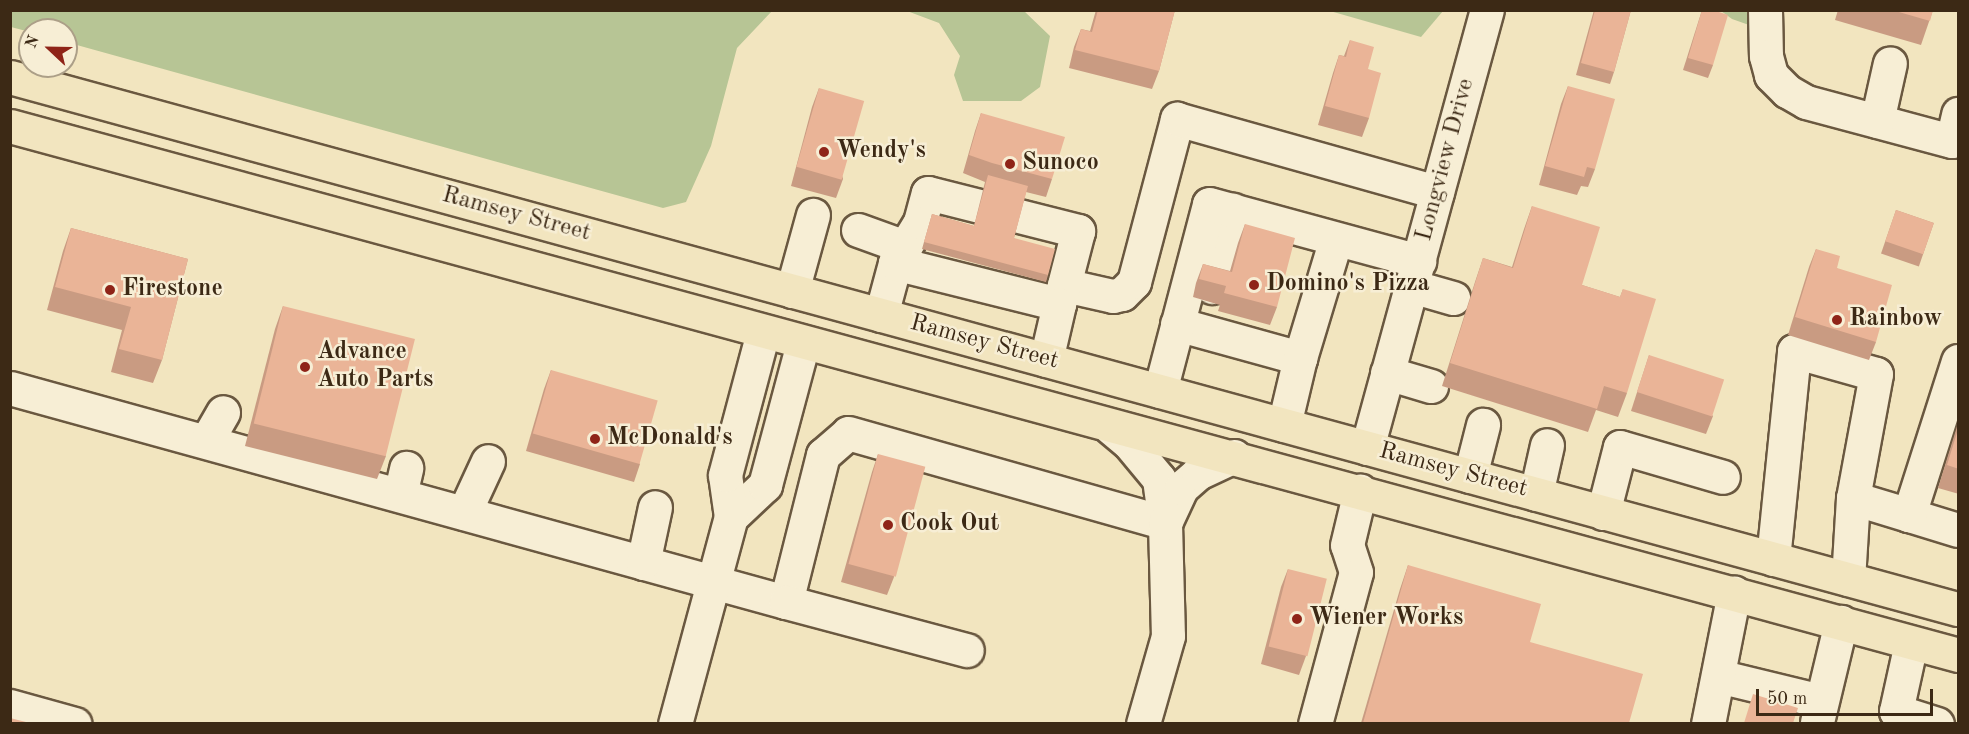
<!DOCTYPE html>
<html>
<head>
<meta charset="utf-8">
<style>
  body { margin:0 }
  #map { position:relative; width:1969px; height:734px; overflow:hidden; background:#f2e5bf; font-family:"Old Standard TT",serif }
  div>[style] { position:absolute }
  .green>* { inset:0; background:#b7c595 }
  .roads { filter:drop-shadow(2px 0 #6a5840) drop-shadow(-2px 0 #6a5840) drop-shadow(0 2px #6a5840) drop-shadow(0 -2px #6a5840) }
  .minor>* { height:33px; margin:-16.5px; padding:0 16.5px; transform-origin:16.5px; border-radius:16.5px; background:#f7eed5 }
  .major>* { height:33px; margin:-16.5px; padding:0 16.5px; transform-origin:16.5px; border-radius:16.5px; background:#f2e5bf }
  .wall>* { inset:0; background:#c99b82; transform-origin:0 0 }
  .building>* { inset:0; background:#eab497; transform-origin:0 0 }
  .dots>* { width:16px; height:16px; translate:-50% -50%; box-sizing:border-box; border:3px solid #f7eed5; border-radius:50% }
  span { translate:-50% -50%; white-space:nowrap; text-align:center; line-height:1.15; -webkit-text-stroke:5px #f7eed5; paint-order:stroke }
  .poi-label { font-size:24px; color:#3c2915; font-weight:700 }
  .left { translate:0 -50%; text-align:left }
  .street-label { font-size:24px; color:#3c2915 }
  .frame { position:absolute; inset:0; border:12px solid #3c2915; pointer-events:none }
  .north { position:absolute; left:18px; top:18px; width:60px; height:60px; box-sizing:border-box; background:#f7eed5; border:2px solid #ac9f88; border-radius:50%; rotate:292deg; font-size:16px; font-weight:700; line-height:24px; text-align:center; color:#3c2915 }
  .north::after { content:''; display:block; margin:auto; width:21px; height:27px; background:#8f2418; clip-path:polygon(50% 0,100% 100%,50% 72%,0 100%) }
  .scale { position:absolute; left:1756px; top:689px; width:177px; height:27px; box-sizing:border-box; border:3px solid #3c2915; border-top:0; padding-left:8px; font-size:18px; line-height:21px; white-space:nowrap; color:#3c2915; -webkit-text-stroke:4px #f7eed5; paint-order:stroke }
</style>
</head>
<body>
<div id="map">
  <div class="green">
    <div style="clip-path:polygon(10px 11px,11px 10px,772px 11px,737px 48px,711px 146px,686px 202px,663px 208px,66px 42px,66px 30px,30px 32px,11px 27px)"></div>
    <div style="clip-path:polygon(907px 11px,1024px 11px,1050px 36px,1040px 87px,1021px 101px,963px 101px,954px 75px,960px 56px,939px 23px)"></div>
    <div style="clip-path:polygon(1330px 11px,1443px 10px,1443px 11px,1421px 37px)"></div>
    <div style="clip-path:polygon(1721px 11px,1749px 11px,1749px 25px,1732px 19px)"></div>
  </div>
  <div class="roads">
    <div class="minor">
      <div style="left:1765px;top:10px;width:46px;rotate:88.8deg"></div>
      <div style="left:1766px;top:56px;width:20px;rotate:75deg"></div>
      <div style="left:1771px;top:75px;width:23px;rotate:45deg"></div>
      <div style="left:1787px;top:91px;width:22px;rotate:30deg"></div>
      <div style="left:1806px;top:102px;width:151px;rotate:15deg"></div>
      <div style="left:1952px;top:141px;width:28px;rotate:-77deg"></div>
      <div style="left:1877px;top:121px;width:59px;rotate:-77.4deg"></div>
      <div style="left:858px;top:230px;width:50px;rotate:19.9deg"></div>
      <div style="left:1064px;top:285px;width:50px;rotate:12.7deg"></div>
      <div style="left:1113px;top:296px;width:9px;rotate:-13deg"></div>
      <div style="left:1122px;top:294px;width:17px;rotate:-45deg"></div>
      <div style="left:1134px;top:282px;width:169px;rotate:-75.2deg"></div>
      <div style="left:1177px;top:119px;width:270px;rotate:15.7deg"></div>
      <div style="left:1411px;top:286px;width:44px;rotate:15.9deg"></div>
      <div style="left:1212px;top:287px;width:80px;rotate:-75.4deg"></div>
      <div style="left:792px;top:291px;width:79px;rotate:-74.6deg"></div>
      <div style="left:881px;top:315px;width:54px;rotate:-74.9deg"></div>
      <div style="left:895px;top:263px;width:48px;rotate:-58.6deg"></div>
      <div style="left:920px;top:222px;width:30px;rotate:-75deg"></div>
      <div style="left:928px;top:193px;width:155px;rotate:14.2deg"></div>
      <div style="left:1078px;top:231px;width:75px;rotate:104.6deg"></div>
      <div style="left:1059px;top:304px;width:169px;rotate:-166deg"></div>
      <div style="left:1177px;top:324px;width:128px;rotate:15.5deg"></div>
      <div style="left:1300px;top:358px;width:124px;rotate:-73.2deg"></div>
      <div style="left:1046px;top:360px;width:57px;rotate:-76.9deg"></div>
      <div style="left:1958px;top:361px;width:162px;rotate:107.7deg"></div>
      <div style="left:1909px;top:515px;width:51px;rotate:17deg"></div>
      <div style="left:1387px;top:373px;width:46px;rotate:16.5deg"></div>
      <div style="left:10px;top:388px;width:805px;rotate:15.42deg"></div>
      <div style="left:786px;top:602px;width:152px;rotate:-75.9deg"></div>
      <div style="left:823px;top:455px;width:33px;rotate:-41deg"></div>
      <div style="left:848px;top:433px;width:330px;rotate:15.8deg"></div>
      <div style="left:1160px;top:391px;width:193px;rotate:-75.3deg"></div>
      <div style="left:1209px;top:204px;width:218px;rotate:15.2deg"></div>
      <div style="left:1284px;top:425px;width:69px;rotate:-76.6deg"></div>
      <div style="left:1110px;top:427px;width:25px;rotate:40deg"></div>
      <div style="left:1129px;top:443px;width:47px;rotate:50.2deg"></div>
      <div style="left:1159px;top:479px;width:44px;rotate:82.2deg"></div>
      <div style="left:1165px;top:523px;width:113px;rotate:88.5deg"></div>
      <div style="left:1168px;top:636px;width:91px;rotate:105.9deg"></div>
      <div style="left:207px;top:440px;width:32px;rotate:-60deg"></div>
      <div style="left:1367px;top:448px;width:454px;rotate:-74.7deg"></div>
      <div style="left:1470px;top:476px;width:53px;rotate:-75.7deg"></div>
      <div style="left:1536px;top:494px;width:50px;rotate:-77.3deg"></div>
      <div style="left:400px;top:495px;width:28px;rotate:-77deg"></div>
      <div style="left:1853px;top:498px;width:59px;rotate:16.9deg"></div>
      <div style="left:464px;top:513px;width:57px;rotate:-65.2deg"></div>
      <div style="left:1603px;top:513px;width:68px;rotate:-75.6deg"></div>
      <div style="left:1620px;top:447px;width:107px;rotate:16.2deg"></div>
      <div style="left:731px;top:517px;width:47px;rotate:-43.3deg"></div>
      <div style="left:765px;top:485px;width:147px;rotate:-75deg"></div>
      <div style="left:1165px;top:523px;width:38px;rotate:-65deg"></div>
      <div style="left:1181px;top:488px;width:23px;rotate:-41deg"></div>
      <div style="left:1198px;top:473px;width:40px;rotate:-25deg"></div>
      <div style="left:1773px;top:559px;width:209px;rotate:-84.2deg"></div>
      <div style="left:1794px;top:351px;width:85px;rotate:15.7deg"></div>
      <div style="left:1876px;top:374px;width:126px;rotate:100.5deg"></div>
      <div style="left:1853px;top:498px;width:81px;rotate:93.5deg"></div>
      <div style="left:643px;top:563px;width:57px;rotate:-77.9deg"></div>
      <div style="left:786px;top:602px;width:187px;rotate:14.9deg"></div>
      <div style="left:1911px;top:643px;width:70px;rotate:102.4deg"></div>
      <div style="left:1896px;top:711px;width:43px;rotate:17.6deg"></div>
      <div style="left:1718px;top:676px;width:106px;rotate:13.6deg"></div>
      <div style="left:10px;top:706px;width:67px;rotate:15.5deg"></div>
      <div style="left:1817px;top:722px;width:103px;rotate:-76.5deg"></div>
      <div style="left:675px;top:724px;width:214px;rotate:-74.9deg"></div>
      <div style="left:731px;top:517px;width:42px;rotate:-98.1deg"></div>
      <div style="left:725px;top:475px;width:148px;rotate:-75.1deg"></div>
      <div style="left:1315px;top:724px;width:157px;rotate:-74.9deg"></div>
      <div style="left:1356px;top:572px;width:28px;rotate:-108deg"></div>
      <div style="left:1347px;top:545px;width:56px;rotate:-76.5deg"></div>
      <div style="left:1708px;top:724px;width:134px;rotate:-78.8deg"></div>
    </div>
    <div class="major">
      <div style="left:10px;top:77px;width:2019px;rotate:15.28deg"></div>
      <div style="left:10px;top:126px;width:2019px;rotate:15.19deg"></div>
    </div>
  </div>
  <div class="wall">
    <div style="clip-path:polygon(1096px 10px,1175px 10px,1159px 71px,1152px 89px,1069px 68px,1074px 47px,1081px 29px,1090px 31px)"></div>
    <div style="clip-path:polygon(1594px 10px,1631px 10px,1614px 72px,1610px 84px,1576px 75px)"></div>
    <div style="clip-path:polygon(1702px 10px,1713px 65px,1708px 78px,1683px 70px)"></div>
    <div style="clip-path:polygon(1838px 10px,1933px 10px,1921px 45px,1835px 20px)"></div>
    <div style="clip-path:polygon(1350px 40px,1368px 69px,1369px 118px,1362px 137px,1318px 125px,1333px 73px,1339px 55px,1344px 56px)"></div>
    <div style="clip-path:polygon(1568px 86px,1595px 169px,1588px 187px,1581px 186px,1577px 195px,1539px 185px,1561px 104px)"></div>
    <div style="clip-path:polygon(819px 88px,843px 179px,836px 198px,791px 186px,812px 107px)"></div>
    <div style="clip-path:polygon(981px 113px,1052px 179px,1046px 197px,1026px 192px,1014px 238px,1048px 275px,1046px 282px,922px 249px,932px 214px,974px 226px,985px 182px,963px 173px,975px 131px)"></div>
    <div style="clip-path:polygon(1532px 206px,1582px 285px,1620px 297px,1623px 289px,1627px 393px,1618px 417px,1596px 410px,1588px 432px,1442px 386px,1475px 282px,1483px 258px,1512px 267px,1524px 229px)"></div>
    <div style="left:1896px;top:210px;width:40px;height:46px;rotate:19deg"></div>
    <div style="clip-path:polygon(1245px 224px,1277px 307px,1270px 325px,1218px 311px,1220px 305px,1193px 297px,1196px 283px,1203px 264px,1230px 271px,1238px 243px)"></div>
    <div style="clip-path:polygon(71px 228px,188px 259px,162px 360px,153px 383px,111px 372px,122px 330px,47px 310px,63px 251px)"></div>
    <div style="clip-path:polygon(1816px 249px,1837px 268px,1876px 342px,1869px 360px,1788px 335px,1809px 267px)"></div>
    <div style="clip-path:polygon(283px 306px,386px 456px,377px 479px,245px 446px,275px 329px)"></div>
    <div style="clip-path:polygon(1649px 355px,1713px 416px,1706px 434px,1631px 411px)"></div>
    <div style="clip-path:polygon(551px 370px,640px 464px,634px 482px,526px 451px,544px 389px)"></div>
    <div style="clip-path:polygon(1959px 420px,1959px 494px,1938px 488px)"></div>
    <div style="clip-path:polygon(878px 454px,894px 577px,887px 595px,841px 582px,872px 472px)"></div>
    <div style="clip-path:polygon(1408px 565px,1629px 723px,1361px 723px,1400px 589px)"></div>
    <div style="clip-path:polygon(1288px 569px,1306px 656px,1299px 675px,1261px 664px,1281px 587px)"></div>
  </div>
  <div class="building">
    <div style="clip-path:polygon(1098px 10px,1175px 10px,1159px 71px,1075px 50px,1081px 29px,1092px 32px)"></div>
    <div style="clip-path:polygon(1595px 10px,1631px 10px,1614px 72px,1581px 63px)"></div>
    <div style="clip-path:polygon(1702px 10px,1713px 10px,1728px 15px,1713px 65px,1688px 58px)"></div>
    <div style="clip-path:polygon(1892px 10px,1933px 10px,1930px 21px)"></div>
    <div style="clip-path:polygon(1350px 40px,1374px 47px,1368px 69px,1381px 73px,1369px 118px,1325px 106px,1339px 55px,1346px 57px)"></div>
    <div style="clip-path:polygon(1568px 86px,1615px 99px,1595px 169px,1587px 167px,1584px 177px,1545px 166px)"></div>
    <div style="left:819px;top:88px;width:47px;height:82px;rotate:16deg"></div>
    <div style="clip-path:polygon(981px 113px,1065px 137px,1052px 179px,992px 163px,969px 155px)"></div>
    <div style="clip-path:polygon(988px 175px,1028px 186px,1014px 238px,1055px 249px,1048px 275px,924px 242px,932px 214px,974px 226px)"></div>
    <div style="clip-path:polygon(1532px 206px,1600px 227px,1582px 285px,1620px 297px,1623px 289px,1656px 299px,1627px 393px,1604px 386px,1597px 409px,1450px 363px,1483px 258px,1513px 268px)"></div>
    <div style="left:1896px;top:210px;width:40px;height:33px;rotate:19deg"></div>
    <div style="clip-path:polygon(1245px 224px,1295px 238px,1277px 307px,1224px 293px,1226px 286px,1199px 279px,1203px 264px,1232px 272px)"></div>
    <div style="clip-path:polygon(71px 228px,188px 259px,162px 360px,119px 349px,131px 307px,55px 287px)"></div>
    <div style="clip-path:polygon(1816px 249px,1840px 256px,1837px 268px,1892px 285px,1876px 342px,1795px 317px)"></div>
    <div style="left:283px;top:306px;width:136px;height:121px;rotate:14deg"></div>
    <div style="left:1649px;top:355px;width:79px;height:39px;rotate:18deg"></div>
    <div style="left:551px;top:370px;width:111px;height:66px;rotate:16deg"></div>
    <div style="clip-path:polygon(1959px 426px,1959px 469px,1947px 465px)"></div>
    <div style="left:878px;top:454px;width:49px;height:114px;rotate:15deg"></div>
    <div style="clip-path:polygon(1408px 565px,1541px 604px,1530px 642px,1643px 674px,1629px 723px,1363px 723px)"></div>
    <div style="left:1288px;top:569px;width:40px;height:80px;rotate:14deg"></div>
    <div style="clip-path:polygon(1753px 694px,1798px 708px,1793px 723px,1744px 723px)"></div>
    <div style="clip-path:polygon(10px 718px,30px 723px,10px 723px)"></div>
  </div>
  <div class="dots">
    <div style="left:824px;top:152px;background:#8f2418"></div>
    <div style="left:1010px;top:164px;background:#8f2418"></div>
    <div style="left:1254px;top:285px;background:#8f2418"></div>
    <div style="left:110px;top:290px;background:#8f2418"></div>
    <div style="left:1837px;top:320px;background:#8f2418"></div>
    <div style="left:305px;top:367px;background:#8f2418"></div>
    <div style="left:595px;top:439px;background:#8f2418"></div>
    <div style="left:888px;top:525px;background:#8f2418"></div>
    <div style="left:1297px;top:619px;background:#8f2418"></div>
  </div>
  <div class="poi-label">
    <span class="left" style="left:836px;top:152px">Wendy's</span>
    <span class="left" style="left:1022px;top:164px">Sunoco</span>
    <span class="left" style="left:1266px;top:285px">Domino's Pizza</span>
    <span class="left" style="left:122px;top:290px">Firestone</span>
    <span class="left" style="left:1849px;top:320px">Rainbow</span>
    <span class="left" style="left:317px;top:367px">Advance<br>Auto Parts</span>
    <span class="left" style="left:607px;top:439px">McDonald's</span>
    <span class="left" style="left:900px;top:525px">Cook Out</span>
    <span class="left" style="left:1309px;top:619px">Wiener Works</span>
  </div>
  <div class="street-label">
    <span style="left:1446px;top:160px;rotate:-75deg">Longview Drive</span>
    <span style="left:516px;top:215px;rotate:15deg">Ramsey Street</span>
    <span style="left:984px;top:343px;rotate:15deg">Ramsey Street</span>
    <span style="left:1453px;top:471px;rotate:15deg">Ramsey Street</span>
  </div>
  <div class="frame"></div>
  <div class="north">N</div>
  <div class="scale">50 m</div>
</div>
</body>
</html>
